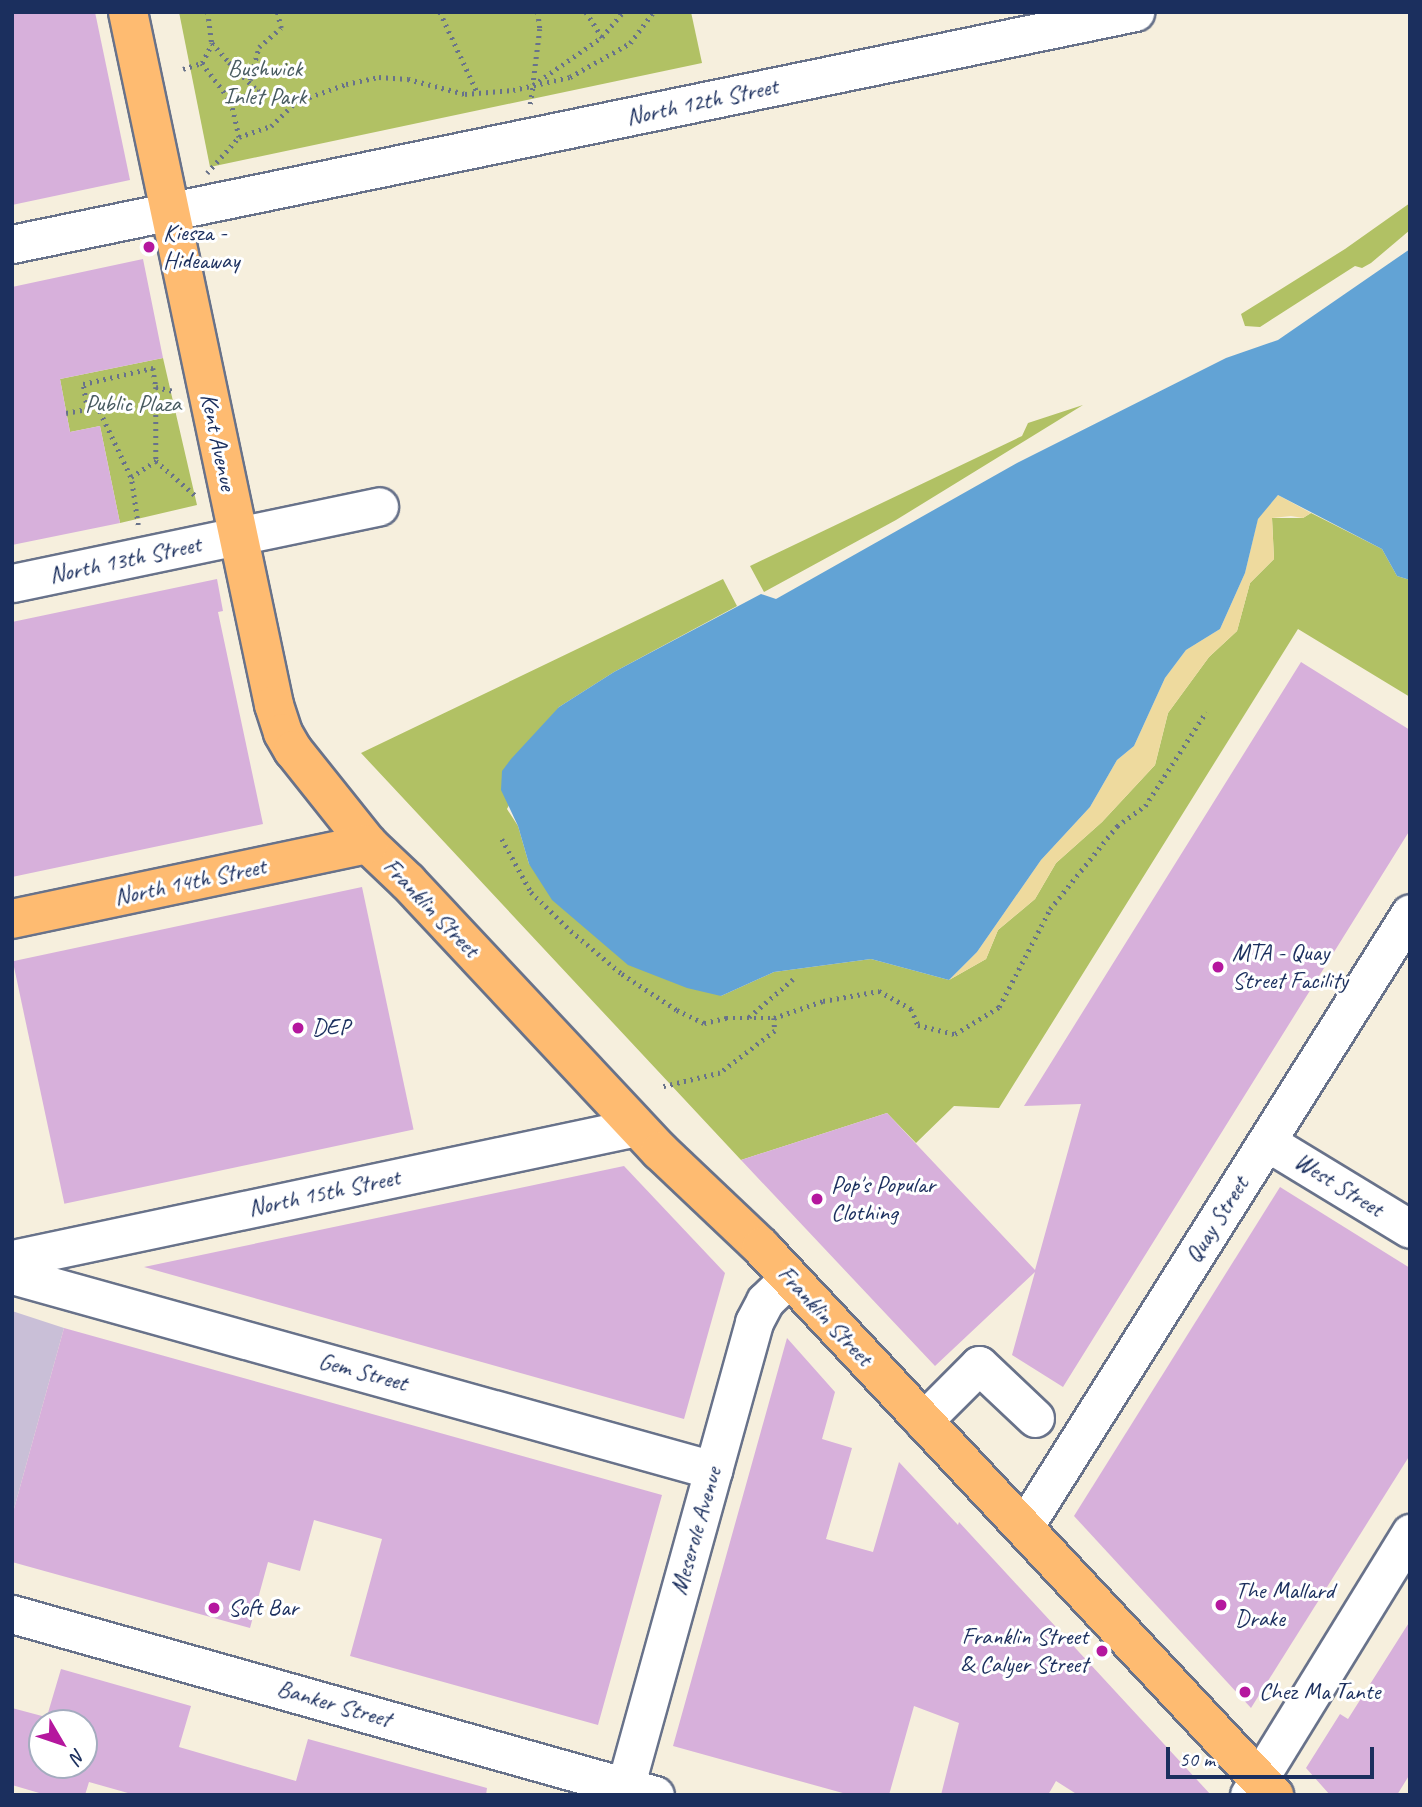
<!DOCTYPE html>
<html>
<head>
<meta charset="utf-8">
<style>
  body { margin:0 }
  #map { position:relative; width:1422px; height:1807px; overflow:hidden; background:#f6efdd; font-family:Caveat,sans-serif }
  div>[style] { position:absolute }
  .industrial>* { inset:0; background:#c9bfd7 }
  .green>* { inset:0; background:#b1c164 }
  .sand>* { inset:0; background:#eeda9e }
  .water>* { inset:0; background:#62a3d5 }
  .building>* { inset:0; background:#d7b0db; transform-origin:0 0 }
  .path>* { height:4.5px; margin-top:-2.25px; transform-origin:0; background:repeating-linear-gradient(90deg,#68728a 0 2px,transparent 0 7px) }
  .roads { filter:drop-shadow(2px 0 #68728a) drop-shadow(-2px 0 #68728a) drop-shadow(0 2px #68728a) drop-shadow(0 -2px #68728a) }
  .minor>* { height:37px; margin:-18.5px; padding:0 18.5px; transform-origin:18.5px; border-radius:18.5px; background:#fff }
  .major>* { height:38px; margin:-19px; padding:0 19px; transform-origin:19px; border-radius:19px; background:#febb71 }
  .dots>* { width:19px; height:19px; translate:-50% -50%; box-sizing:border-box; border:4px solid #fff; border-radius:50% }
  span { translate:-50% -50%; white-space:nowrap; text-align:center; line-height:1.15; -webkit-text-stroke:6px #fff; paint-order:stroke }
  .park-label { font-size:24px; color:#485b60 }
  .street-label { font-size:24px; color:#1b2f5e }
  .poi-label { font-size:24px; color:#1b2f5e }
  .left { translate:0 -50%; text-align:left }
  .right { translate:-100% -50%; text-align:right }
  .frame { position:absolute; inset:0; border:14px solid #1b2f5e; pointer-events:none }
  .north { position:absolute; left:28px; top:1709px; width:70px; height:70px; box-sizing:border-box; background:#fff; border:2px solid #a4acbf; border-radius:50%; rotate:129deg; font-size:19px; font-weight:700; line-height:28px; text-align:center; color:#1b2f5e }
  .north::after { content:''; display:block; margin:auto; width:24px; height:32px; background:#b5179e; clip-path:polygon(50% 0,100% 100%,50% 72%,0 100%) }
  .scale { position:absolute; left:1166px; top:1747px; width:208px; height:32px; box-sizing:border-box; border:4px solid #1b2f5e; border-top:0; padding-left:9px; font-size:21px; line-height:24px; white-space:nowrap; color:#1b2f5e; -webkit-text-stroke:5px #fff; paint-order:stroke }
</style>
</head>
<body>
<div id="map">
  <div class="industrial">
    <div style="clip-path:polygon(12px 1311px,64px 1328px,12px 1516px)"></div>
  </div>
  <div class="green">
    <div style="clip-path:polygon(179px 12px,691px 12px,702px 63px,210px 167px)"></div>
    <div style="clip-path:polygon(1410px 203px,1410px 230px,1371px 263px,1362px 268px,1355px 266px,1260px 327px,1245px 326px,1241px 314px,1345px 249px)"></div>
    <div style="clip-path:polygon(163px 358px,197px 505px,120px 523px,100px 426px,70px 432px,60px 379px)"></div>
    <div style="clip-path:polygon(1083px 405px,896px 520px,764px 592px,750px 566px,1022px 436px,1028px 423px)"></div>
    <div style="clip-path:polygon(1311px 513px,1382px 549px,1397px 576px,1410px 580px,1410px 697px,1298px 629px,999px 1108px,954px 1106px,916px 1143px,887px 1113px,741px 1160px,361px 753px,723px 579px,737px 606px,614px 672px,559px 707px,507px 809px,518px 826px,529px 864px,721px 996px,774px 972px,871px 959px,949px 980px,986px 959px,998px 930px,1035px 899px,1056px 863px,1102px 822px,1155px 765px,1168px 713px,1209px 657px,1237px 631px,1250px 583px,1274px 559px,1272px 518px,1303px 518px)"></div>
  </div>
  <div class="sand">
    <div style="clip-path:polygon(1278px 495px,1311px 513px,1303px 518px,1291px 516px,1272px 518px,1274px 559px,1250px 583px,1237px 631px,1209px 657px,1168px 713px,1155px 765px,1102px 822px,1056px 863px,1035px 899px,998px 930px,986px 959px,949px 980px,977px 952px,1041px 860px,1090px 807px,1117px 760px,1134px 746px,1165px 678px,1186px 650px,1220px 629px,1245px 573px,1258px 518px)"></div>
  </div>
  <div class="water">
    <div style="clip-path:polygon(1410px 249px,1410px 580px,1397px 576px,1382px 549px,1278px 495px,1258px 519px,1245px 573px,1220px 629px,1186px 650px,1165px 678px,1134px 746px,1117px 760px,1090px 807px,1041px 860px,977px 952px,949px 980px,871px 959px,774px 972px,721px 996px,687px 988px,628px 965px,552px 900px,529px 864px,518px 826px,501px 790px,502px 771px,511px 759px,559px 707px,614px 672px,761px 594px,776px 599px,1017px 463px,1226px 358px,1278px 340px)"></div>
  </div>
  <div class="building">
    <div style="clip-path:polygon(12px 12px,95px 12px,130px 180px,12px 205px)"></div>
    <div style="clip-path:polygon(143px 259px,163px 358px,60px 379px,70px 432px,100px 426px,120px 523px,12px 545px,12px 287px)"></div>
    <div style="clip-path:polygon(217px 579px,223px 611px,218px 612px,263px 824px,12px 877px,12px 622px)"></div>
    <div style="clip-path:polygon(1301px 662px,1410px 730px,1410px 830px,1063px 1387px,1012px 1355px,1035px 1272px,935px 1366px,741px 1160px,887px 1113px,1035px 1270px,1081px 1104px,1024px 1106px)"></div>
    <div style="left:362px;top:887px;width:248px;height:357px;rotate:78deg"></div>
    <div style="clip-path:polygon(624px 1166px,725px 1273px,684px 1419px,144px 1267px)"></div>
    <div style="clip-path:polygon(1280px 1187px,1410px 1268px,1410px 1455px,1251px 1708px,1074px 1516px)"></div>
    <div style="clip-path:polygon(64px 1328px,662px 1495px,598px 1725px,350px 1656px,382px 1539px,314px 1520px,300px 1571px,268px 1562px,250px 1628px,12px 1562px,12px 1516px)"></div>
    <div style="clip-path:polygon(787px 1338px,835px 1392px,822px 1439px,852px 1448px,826px 1539px,873px 1552px,899px 1462px,958px 1525px,959px 1522px,1211px 1795px,1078px 1795px,1056px 1781px,1048px 1795px,941px 1795px,959px 1723px,914px 1706px,889px 1795px,850px 1795px,673px 1746px)"></div>
    <div style="clip-path:polygon(1410px 1621px,1410px 1774px,1397px 1795px,1330px 1795px,1306px 1768px,1340px 1714px,1348px 1719px)"></div>
    <div style="clip-path:polygon(61px 1669px,191px 1706px,179px 1747px,296px 1781px,308px 1739px,487px 1788px,486px 1795px,135px 1795px,89px 1782px,85px 1795px,46px 1795px,12px 1785px,12px 1708px,42px 1716px,42px 1765px,84px 1765px,84px 1723px,45px 1723px)"></div>
  </div>
  <div class="path">
    <div style="left:208px;top:12px;width:31px;rotate:83deg"></div>
    <div style="left:212px;top:43px;width:25px;rotate:48deg"></div>
    <div style="left:229px;top:62px;width:41px;rotate:45deg"></div>
    <div style="left:258px;top:91px;width:40px;rotate:16deg"></div>
    <div style="left:296px;top:102px;width:53px;rotate:-19.8deg"></div>
    <div style="left:346px;top:84px;width:34px;rotate:-12deg"></div>
    <div style="left:379px;top:77px;width:29px;rotate:4deg"></div>
    <div style="left:408px;top:79px;width:59px;rotate:14.7deg"></div>
    <div style="left:465px;top:94px;width:48px;rotate:-4.8deg"></div>
    <div style="left:513px;top:90px;width:58px;rotate:-12.8deg"></div>
    <div style="left:570px;top:77px;width:69px;rotate:-29.5deg"></div>
    <div style="left:630px;top:43px;width:39px;rotate:-53deg"></div>
    <div style="left:440px;top:12px;width:90px;rotate:65.1deg"></div>
    <div style="left:538px;top:12px;width:17px;rotate:83deg"></div>
    <div style="left:540px;top:29px;width:56px;rotate:97.1deg"></div>
    <div style="left:533px;top:85px;width:84px;rotate:-34.8deg"></div>
    <div style="left:602px;top:37px;width:33px;rotate:-50deg"></div>
    <div style="left:586px;top:12px;width:30px;rotate:57deg"></div>
    <div style="left:202px;top:63px;width:48px;rotate:52.7deg"></div>
    <div style="left:231px;top:101px;width:29px;rotate:-20deg"></div>
    <div style="left:183px;top:69px;width:20px;rotate:-18deg"></div>
    <div style="left:202px;top:63px;width:22px;rotate:-63deg"></div>
    <div style="left:250px;top:80px;width:34px;rotate:-75deg"></div>
    <div style="left:259px;top:47px;width:29px;rotate:-41deg"></div>
    <div style="left:281px;top:28px;width:16px;rotate:-104deg"></div>
    <div style="left:231px;top:101px;width:37px;rotate:77deg"></div>
    <div style="left:239px;top:137px;width:34px;rotate:-19deg"></div>
    <div style="left:271px;top:126px;width:33px;rotate:-44deg"></div>
    <div style="left:530px;top:104px;width:19px;rotate:-81deg"></div>
    <div style="left:207px;top:173px;width:48px;rotate:-48.4deg"></div>
    <div style="left:156px;top:387px;width:74px;rotate:90deg"></div>
    <div style="left:156px;top:461px;width:55px;rotate:41.3deg"></div>
    <div style="left:87px;top:409px;width:11px;rotate:-22deg"></div>
    <div style="left:97px;top:405px;width:80px;rotate:64.7deg"></div>
    <div style="left:66px;top:413px;width:21px;rotate:-11deg"></div>
    <div style="left:87px;top:409px;width:25px;rotate:-99deg"></div>
    <div style="left:83px;top:384px;width:72px;rotate:-12.9deg"></div>
    <div style="left:153px;top:368px;width:19px;rotate:81deg"></div>
    <div style="left:156px;top:387px;width:18px;rotate:13deg"></div>
    <div style="left:138px;top:525px;width:49px;rotate:-98.3deg"></div>
    <div style="left:131px;top:477px;width:30px;rotate:-33deg"></div>
    <div style="left:502px;top:839px;width:60px;rotate:61.3deg"></div>
    <div style="left:531px;top:892px;width:56px;rotate:44.3deg"></div>
    <div style="left:571px;top:931px;width:67px;rotate:40.1deg"></div>
    <div style="left:622px;top:974px;width:66px;rotate:33.2deg"></div>
    <div style="left:677px;top:1010px;width:30px;rotate:26deg"></div>
    <div style="left:704px;top:1023px;width:23px;rotate:-13deg"></div>
    <div style="left:726px;top:1018px;width:48px"></div>
    <div style="left:774px;top:1018px;width:13px;rotate:86deg"></div>
    <div style="left:775px;top:1031px;width:69px;rotate:142.6deg"></div>
    <div style="left:720px;top:1073px;width:60px;rotate:166.4deg"></div>
    <div style="left:749px;top:1017px;width:58px;rotate:-40.8deg"></div>
    <div style="left:774px;top:1018px;width:52px;rotate:-19.1deg"></div>
    <div style="left:823px;top:1001px;width:57px;rotate:-10.1deg"></div>
    <div style="left:879px;top:991px;width:37px;rotate:29deg"></div>
    <div style="left:911px;top:1009px;width:17px;rotate:66deg"></div>
    <div style="left:918px;top:1025px;width:38px;rotate:14deg"></div>
    <div style="left:955px;top:1034px;width:52px;rotate:-31.5deg"></div>
    <div style="left:999px;top:1007px;width:110px;rotate:-62.5deg"></div>
    <div style="left:1050px;top:909px;width:107px;rotate:-51.1deg"></div>
    <div style="left:1117px;top:826px;width:34px;rotate:-36deg"></div>
    <div style="left:1145px;top:806px;width:112px;rotate:-57deg"></div>
  </div>
  <div class="roads">
    <div class="minor">
      <div style="left:12px;top:244px;width:1147px;rotate:-11.67deg"></div>
      <div style="left:12px;top:583px;width:375px;rotate:-11.8deg"></div>
      <div style="left:1267px;top:1142px;width:167px;rotate:31.3deg"></div>
      <div style="left:12px;top:1259px;width:639px;rotate:-11.93deg"></div>
      <div style="left:12px;top:1275px;width:728px;rotate:15.55deg"></div>
      <div style="left:923px;top:1421px;width:79px;rotate:-45deg"></div>
      <div style="left:979px;top:1365px;width:77px;rotate:43.4deg"></div>
      <div style="left:1024px;top:1527px;width:725px;rotate:-57.84deg"></div>
      <div style="left:12px;top:1614px;width:668px;rotate:15.72deg"></div>
      <div style="left:623px;top:1795px;width:491px;rotate:-74.5deg"></div>
      <div style="left:754px;top:1322px;width:24px;rotate:-62deg"></div>
      <div style="left:765px;top:1301px;width:33px;rotate:-44deg"></div>
      <div style="left:1249px;top:1795px;width:308px;rotate:-58.4deg"></div>
    </div>
    <div class="major">
      <div style="left:128px;top:12px;width:708px;rotate:78.1deg"></div>
      <div style="left:274px;top:705px;width:29px;rotate:72deg"></div>
      <div style="left:283px;top:733px;width:20px;rotate:60deg"></div>
      <div style="left:293px;top:750px;width:120px;rotate:51.4deg"></div>
      <div style="left:368px;top:844px;width:55px;rotate:43.5deg"></div>
      <div style="left:408px;top:882px;width:369px;rotate:46.9deg"></div>
      <div style="left:660px;top:1151px;width:139px;rotate:43.5deg"></div>
      <div style="left:761px;top:1247px;width:751px;rotate:46.89deg"></div>
      <div style="left:12px;top:919px;width:364px;rotate:-11.9deg"></div>
    </div>
  </div>
  <div class="dots">
    <div style="left:149px;top:247px;background:#b5179e"></div>
    <div style="left:1218px;top:967px;background:#b5179e"></div>
    <div style="left:298px;top:1028px;background:#b5179e"></div>
    <div style="left:817px;top:1199px;background:#b5179e"></div>
    <div style="left:1221px;top:1605px;background:#b5179e"></div>
    <div style="left:214px;top:1608px;background:#b5179e"></div>
    <div style="left:1102px;top:1651px;background:#b5179e"></div>
    <div style="left:1245px;top:1692px;background:#b5179e"></div>
  </div>
  <div class="park-label">
    <span style="left:265px;top:83px">Bushwick<br>Inlet Park</span>
    <span style="left:133px;top:404px">Public Plaza</span>
  </div>
  <div class="street-label">
    <span style="left:702px;top:102px;rotate:-12deg">North 12th Street</span>
    <span style="left:218px;top:442px;rotate:78deg">Kent Avenue</span>
    <span style="left:125px;top:560px;rotate:-12deg">North 13th Street</span>
    <span style="left:190px;top:882px;rotate:-12deg">North 14th Street</span>
    <span style="left:431px;top:908px;rotate:46deg">Franklin Street</span>
    <span style="left:1339px;top:1185px;rotate:32deg">West Street</span>
    <span style="left:324px;top:1193px;rotate:-12deg">North 15th Street</span>
    <span style="left:1217px;top:1220px;rotate:-58deg">Quay Street</span>
    <span style="left:825px;top:1316px;rotate:47deg">Franklin Street</span>
    <span style="left:363px;top:1372px;rotate:15deg">Gem Street</span>
    <span style="left:696px;top:1531px;rotate:-74deg">Meserole Avenue</span>
    <span style="left:334px;top:1704px;rotate:16deg">Banker Street</span>
  </div>
  <div class="poi-label">
    <span class="left" style="left:163px;top:247px">Kiesza -<br>Hideaway</span>
    <span class="left" style="left:1232px;top:967px">MTA - Quay<br>Street Facility</span>
    <span class="left" style="left:312px;top:1028px">DEP</span>
    <span class="left" style="left:831px;top:1199px">Pop's Popular<br>Clothing</span>
    <span class="left" style="left:1235px;top:1605px">The Mallard<br>Drake</span>
    <span class="left" style="left:228px;top:1608px">Soft Bar</span>
    <span class="right" style="left:1088px;top:1651px">Franklin Street<br>&amp; Calyer Street</span>
    <span class="left" style="left:1259px;top:1692px">Chez Ma Tante</span>
  </div>
  <div class="frame"></div>
  <div class="north">N</div>
  <div class="scale">50 m</div>
</div>
</body>
</html>
